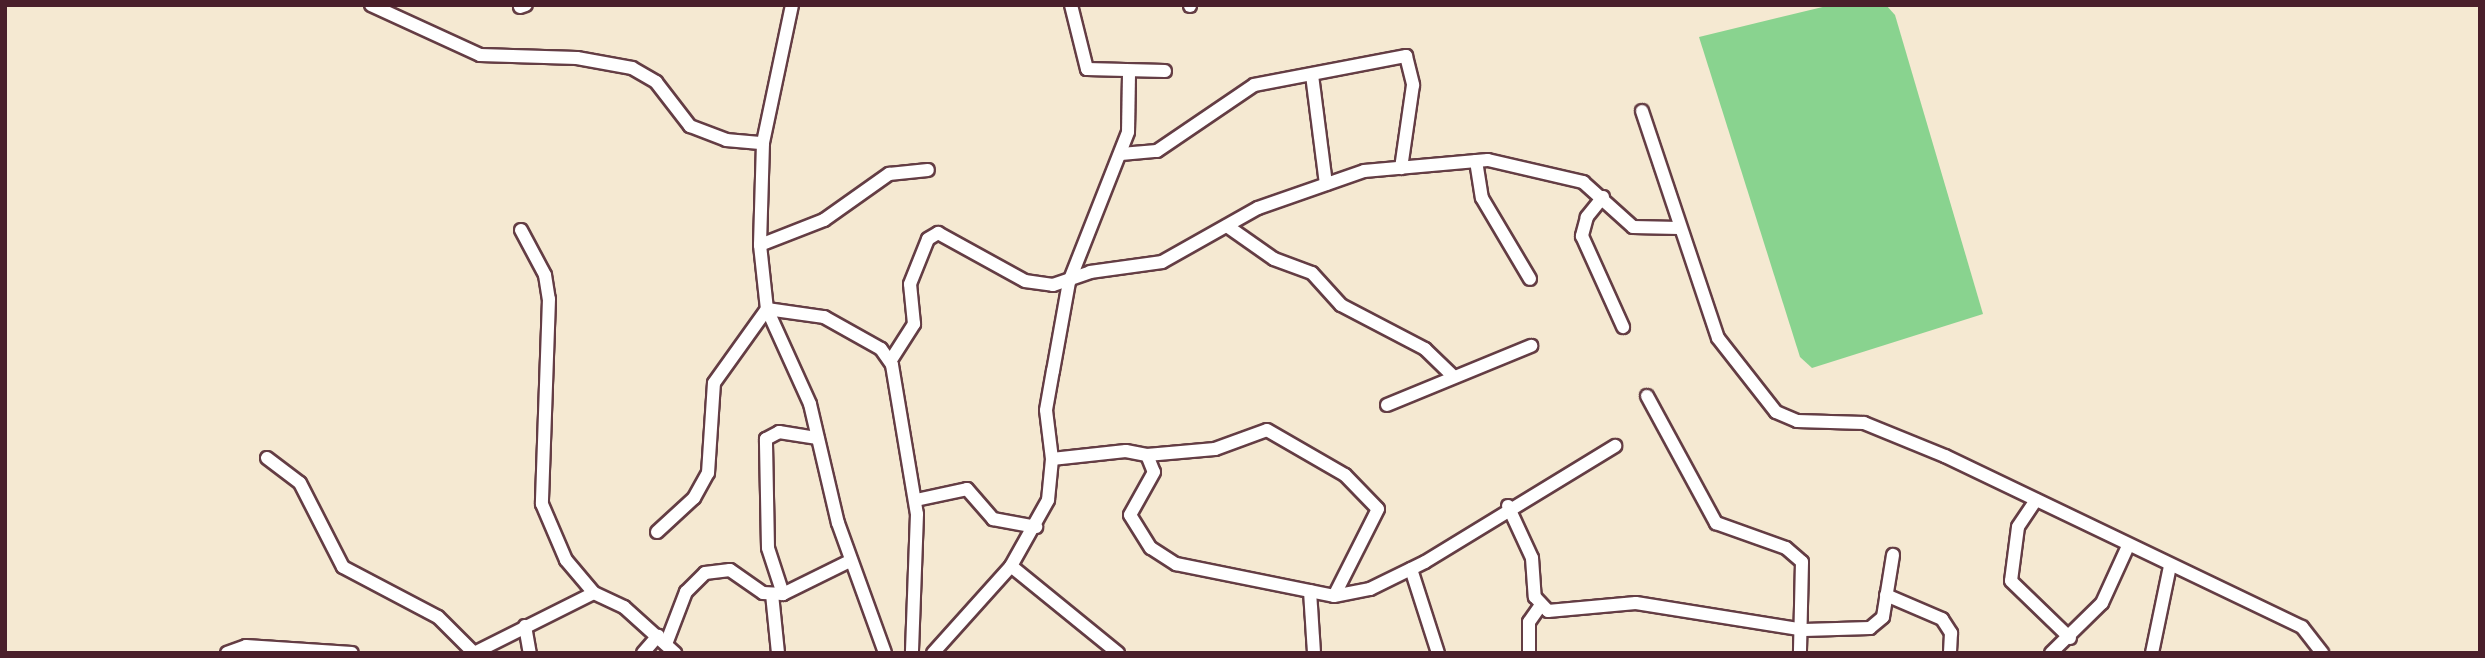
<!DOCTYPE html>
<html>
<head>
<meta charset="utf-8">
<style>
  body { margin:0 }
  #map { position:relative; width:2485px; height:658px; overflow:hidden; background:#f5e9d2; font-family:Alegreya,serif }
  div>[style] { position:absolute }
  .green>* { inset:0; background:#89d38f }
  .roads { filter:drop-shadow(2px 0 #643d44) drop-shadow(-2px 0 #643d44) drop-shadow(0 2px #643d44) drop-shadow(0 -2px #643d44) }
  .minor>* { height:12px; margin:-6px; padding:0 6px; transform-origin:6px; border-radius:6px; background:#fff }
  span { translate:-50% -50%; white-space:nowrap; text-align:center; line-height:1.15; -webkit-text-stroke:5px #fbf7ec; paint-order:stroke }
  .frame { position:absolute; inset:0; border:7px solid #4a1f2b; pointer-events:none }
</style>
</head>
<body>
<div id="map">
  <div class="green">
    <div style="clip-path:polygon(1831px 5px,1886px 5px,1895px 15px,1983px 314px,1812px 368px,1800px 357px,1699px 37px)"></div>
  </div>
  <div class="roads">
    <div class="minor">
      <div style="left:371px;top:5px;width:120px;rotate:24.6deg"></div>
      <div style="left:480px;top:55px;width:97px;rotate:1.8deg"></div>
      <div style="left:577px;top:58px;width:56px;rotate:10.3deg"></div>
      <div style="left:632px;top:68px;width:28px;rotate:30deg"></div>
      <div style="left:656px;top:82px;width:56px;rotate:52.3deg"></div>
      <div style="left:690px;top:126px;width:39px;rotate:21deg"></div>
      <div style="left:726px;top:140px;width:37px;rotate:5deg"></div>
      <div style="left:792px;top:5px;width:141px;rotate:101.9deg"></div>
      <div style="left:763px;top:143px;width:102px;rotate:91.7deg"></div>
      <div style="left:760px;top:245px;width:64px;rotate:83.8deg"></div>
      <div style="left:767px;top:309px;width:104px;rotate:65.6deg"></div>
      <div style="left:810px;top:404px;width:122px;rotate:76.8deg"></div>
      <div style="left:838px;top:523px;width:138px;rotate:70.1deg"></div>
      <div style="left:1071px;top:5px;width:66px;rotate:76deg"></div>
      <div style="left:1087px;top:69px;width:78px;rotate:1.5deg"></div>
      <div style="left:1190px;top:5px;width:1px;rotate:90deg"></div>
      <div style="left:520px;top:7px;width:6px;rotate:-18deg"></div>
      <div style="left:1312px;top:75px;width:110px;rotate:82.7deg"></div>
      <div style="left:1642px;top:111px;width:239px;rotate:71.5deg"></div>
      <div style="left:1718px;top:338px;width:94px;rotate:51.9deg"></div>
      <div style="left:1776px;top:412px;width:23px;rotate:23deg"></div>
      <div style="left:1797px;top:421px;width:67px;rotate:1.7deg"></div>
      <div style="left:1864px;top:423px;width:87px;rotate:22.2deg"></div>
      <div style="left:1945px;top:456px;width:396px;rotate:25.6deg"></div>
      <div style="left:2302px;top:627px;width:33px;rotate:52deg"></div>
      <div style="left:1121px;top:154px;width:36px;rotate:-5deg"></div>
      <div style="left:1157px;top:151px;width:117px;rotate:-34.2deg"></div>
      <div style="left:1254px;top:85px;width:155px;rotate:-10.8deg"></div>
      <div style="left:1406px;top:56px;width:30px;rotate:76deg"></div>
      <div style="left:1413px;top:85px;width:84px;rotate:98.2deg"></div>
      <div style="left:1476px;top:161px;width:37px;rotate:81deg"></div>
      <div style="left:1482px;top:198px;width:94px;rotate:59.3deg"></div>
      <div style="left:1603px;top:197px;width:26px;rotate:129deg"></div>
      <div style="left:1587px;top:217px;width:20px;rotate:105deg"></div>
      <div style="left:1582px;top:236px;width:100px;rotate:65.7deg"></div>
      <div style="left:1227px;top:226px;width:57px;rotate:35.1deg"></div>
      <div style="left:1274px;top:259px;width:40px;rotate:20.2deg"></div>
      <div style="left:1312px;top:273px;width:43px;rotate:47.8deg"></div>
      <div style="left:1341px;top:305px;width:95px;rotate:27.6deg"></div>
      <div style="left:1425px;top:349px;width:39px;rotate:44deg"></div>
      <div style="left:521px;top:230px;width:51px;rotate:61.9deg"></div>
      <div style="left:545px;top:275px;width:24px;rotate:81deg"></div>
      <div style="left:549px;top:299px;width:205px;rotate:92deg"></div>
      <div style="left:542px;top:504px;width:61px;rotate:66.8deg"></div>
      <div style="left:566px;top:560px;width:43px;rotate:49.7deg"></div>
      <div style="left:760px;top:245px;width:69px;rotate:-21.3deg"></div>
      <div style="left:824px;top:220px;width:80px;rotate:-35.3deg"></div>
      <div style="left:889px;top:174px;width:39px;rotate:-6deg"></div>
      <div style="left:891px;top:360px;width:43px;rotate:-57.4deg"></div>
      <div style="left:914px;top:324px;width:40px;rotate:-95.7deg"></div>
      <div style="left:910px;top:284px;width:48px;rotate:-68.2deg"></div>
      <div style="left:928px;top:239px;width:12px;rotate:-31deg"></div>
      <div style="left:938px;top:233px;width:99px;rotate:28.9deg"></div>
      <div style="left:1025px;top:281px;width:28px;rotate:8deg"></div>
      <div style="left:1053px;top:285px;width:39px;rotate:-19deg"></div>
      <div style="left:1090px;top:272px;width:73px;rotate:-7.9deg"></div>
      <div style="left:1162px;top:262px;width:110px;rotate:-29.4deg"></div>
      <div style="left:1258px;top:208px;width:112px;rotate:-19.2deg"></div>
      <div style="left:1364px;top:171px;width:124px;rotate:-5.1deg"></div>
      <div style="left:1488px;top:160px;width:98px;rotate:13deg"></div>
      <div style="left:1583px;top:182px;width:67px;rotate:42deg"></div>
      <div style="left:1633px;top:227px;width:46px;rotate:1.2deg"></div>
      <div style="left:1647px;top:396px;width:145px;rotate:61.5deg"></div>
      <div style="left:1716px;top:523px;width:74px;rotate:19.7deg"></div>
      <div style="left:1786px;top:548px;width:21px;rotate:41deg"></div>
      <div style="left:1802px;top:562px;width:91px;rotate:91.3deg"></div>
      <div style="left:1387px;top:405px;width:156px;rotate:-22.3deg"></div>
      <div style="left:1147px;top:455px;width:68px;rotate:-5deg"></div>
      <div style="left:1215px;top:449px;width:55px;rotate:-20.1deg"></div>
      <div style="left:1267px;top:430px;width:90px;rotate:30deg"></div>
      <div style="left:1345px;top:475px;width:47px;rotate:45.9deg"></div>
      <div style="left:1378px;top:509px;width:97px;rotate:116.8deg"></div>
      <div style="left:267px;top:458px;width:41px;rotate:37.1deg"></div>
      <div style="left:300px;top:483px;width:94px;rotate:62.9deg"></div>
      <div style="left:343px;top:567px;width:107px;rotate:27.8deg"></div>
      <div style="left:438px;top:617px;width:51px;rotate:45deg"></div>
      <div style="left:1052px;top:459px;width:74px;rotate:-6.2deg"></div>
      <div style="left:1126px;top:451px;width:21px;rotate:11deg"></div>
      <div style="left:1147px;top:455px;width:18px;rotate:68deg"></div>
      <div style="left:1154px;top:472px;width:49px;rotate:119.2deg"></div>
      <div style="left:1130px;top:515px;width:39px;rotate:58deg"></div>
      <div style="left:1151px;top:548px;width:30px;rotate:33deg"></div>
      <div style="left:1176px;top:564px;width:161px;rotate:11.4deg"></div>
      <div style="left:1334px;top:596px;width:37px;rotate:-11deg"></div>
      <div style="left:1370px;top:589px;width:61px;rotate:-26.1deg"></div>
      <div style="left:1425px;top:562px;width:223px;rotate:-31.4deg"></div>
      <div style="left:916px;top:500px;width:52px;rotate:-12.2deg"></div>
      <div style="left:967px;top:489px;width:40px;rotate:49deg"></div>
      <div style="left:993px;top:519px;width:44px;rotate:10.5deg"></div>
      <div style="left:2036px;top:500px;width:32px;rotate:124deg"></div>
      <div style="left:2018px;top:527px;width:54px;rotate:97.4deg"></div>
      <div style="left:2011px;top:581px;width:82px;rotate:44deg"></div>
      <div style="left:1508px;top:506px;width:57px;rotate:65.2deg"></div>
      <div style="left:1532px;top:558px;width:39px;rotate:86deg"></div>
      <div style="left:1535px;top:597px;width:19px;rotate:47deg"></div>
      <div style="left:1548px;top:611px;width:88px;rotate:-5.2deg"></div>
      <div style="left:1636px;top:603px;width:170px;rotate:9.1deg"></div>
      <div style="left:1804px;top:630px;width:66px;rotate:-1.7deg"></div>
      <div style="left:1870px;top:628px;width:17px;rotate:-40deg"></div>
      <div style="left:1883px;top:617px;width:63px;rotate:-80.8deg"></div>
      <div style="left:657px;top:532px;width:50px;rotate:-42.6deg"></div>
      <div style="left:694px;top:498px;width:29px;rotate:-61deg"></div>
      <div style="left:708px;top:473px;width:90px;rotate:-86.2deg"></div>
      <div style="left:714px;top:383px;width:91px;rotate:-54.4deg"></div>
      <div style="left:767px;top:309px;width:58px;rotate:8deg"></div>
      <div style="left:824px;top:317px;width:65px;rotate:29.3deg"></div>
      <div style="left:881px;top:349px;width:19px;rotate:55deg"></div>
      <div style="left:892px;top:365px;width:151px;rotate:80.5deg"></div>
      <div style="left:917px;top:514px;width:139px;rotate:92.1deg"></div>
      <div style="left:1011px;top:566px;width:138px;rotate:39.1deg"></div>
      <div style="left:1411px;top:569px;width:88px;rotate:72.2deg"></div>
      <div style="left:1310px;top:591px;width:62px;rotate:86.3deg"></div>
      <div style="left:772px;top:594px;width:59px;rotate:84.2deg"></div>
      <div style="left:783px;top:594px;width:48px;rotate:-108.1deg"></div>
      <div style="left:768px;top:548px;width:109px;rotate:-91.1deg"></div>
      <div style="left:766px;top:439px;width:15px;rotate:-28deg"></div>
      <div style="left:779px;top:432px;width:39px;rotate:9deg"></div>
      <div style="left:1886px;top:595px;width:61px;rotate:23.2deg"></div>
      <div style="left:1942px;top:619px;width:17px;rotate:57deg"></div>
      <div style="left:1951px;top:633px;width:20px;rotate:93deg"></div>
      <div style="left:525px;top:626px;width:27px;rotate:80deg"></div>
      <div style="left:666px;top:644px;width:56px;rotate:-69deg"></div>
      <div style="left:686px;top:592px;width:27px;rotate:-45deg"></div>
      <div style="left:705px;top:573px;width:25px;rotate:-7deg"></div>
      <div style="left:730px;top:570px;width:40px;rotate:34.9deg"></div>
      <div style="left:763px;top:593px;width:20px;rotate:3deg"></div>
      <div style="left:783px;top:594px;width:75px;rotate:-26.2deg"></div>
      <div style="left:227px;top:653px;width:20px;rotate:-20deg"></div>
      <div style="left:246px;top:646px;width:106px;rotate:3.8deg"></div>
      <div style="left:474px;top:653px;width:134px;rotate:-26.6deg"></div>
      <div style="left:594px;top:593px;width:33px;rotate:25deg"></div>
      <div style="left:624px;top:607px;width:69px;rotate:42deg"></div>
      <div style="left:643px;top:653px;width:23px;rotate:-49deg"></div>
      <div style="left:933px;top:653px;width:117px;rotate:-48.1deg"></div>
      <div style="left:1011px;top:566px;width:76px;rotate:-60.7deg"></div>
      <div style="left:1048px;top:500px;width:41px;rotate:-84.4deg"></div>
      <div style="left:1052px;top:459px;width:49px;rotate:-97deg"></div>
      <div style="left:1046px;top:410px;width:40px;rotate:-80deg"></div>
      <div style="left:1053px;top:371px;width:90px;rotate:-79.8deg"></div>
      <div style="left:1069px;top:282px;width:161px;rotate:-68.5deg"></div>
      <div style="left:1128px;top:132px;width:60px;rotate:-89deg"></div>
      <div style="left:1529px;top:653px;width:31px;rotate:-90deg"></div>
      <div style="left:1529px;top:622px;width:19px;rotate:-55deg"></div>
      <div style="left:2051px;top:653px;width:71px;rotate:-44.4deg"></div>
      <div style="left:2102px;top:603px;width:63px;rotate:-65.5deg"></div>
      <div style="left:2152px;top:653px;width:89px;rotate:-78.3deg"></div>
    </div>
  </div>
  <div class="frame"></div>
</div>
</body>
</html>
